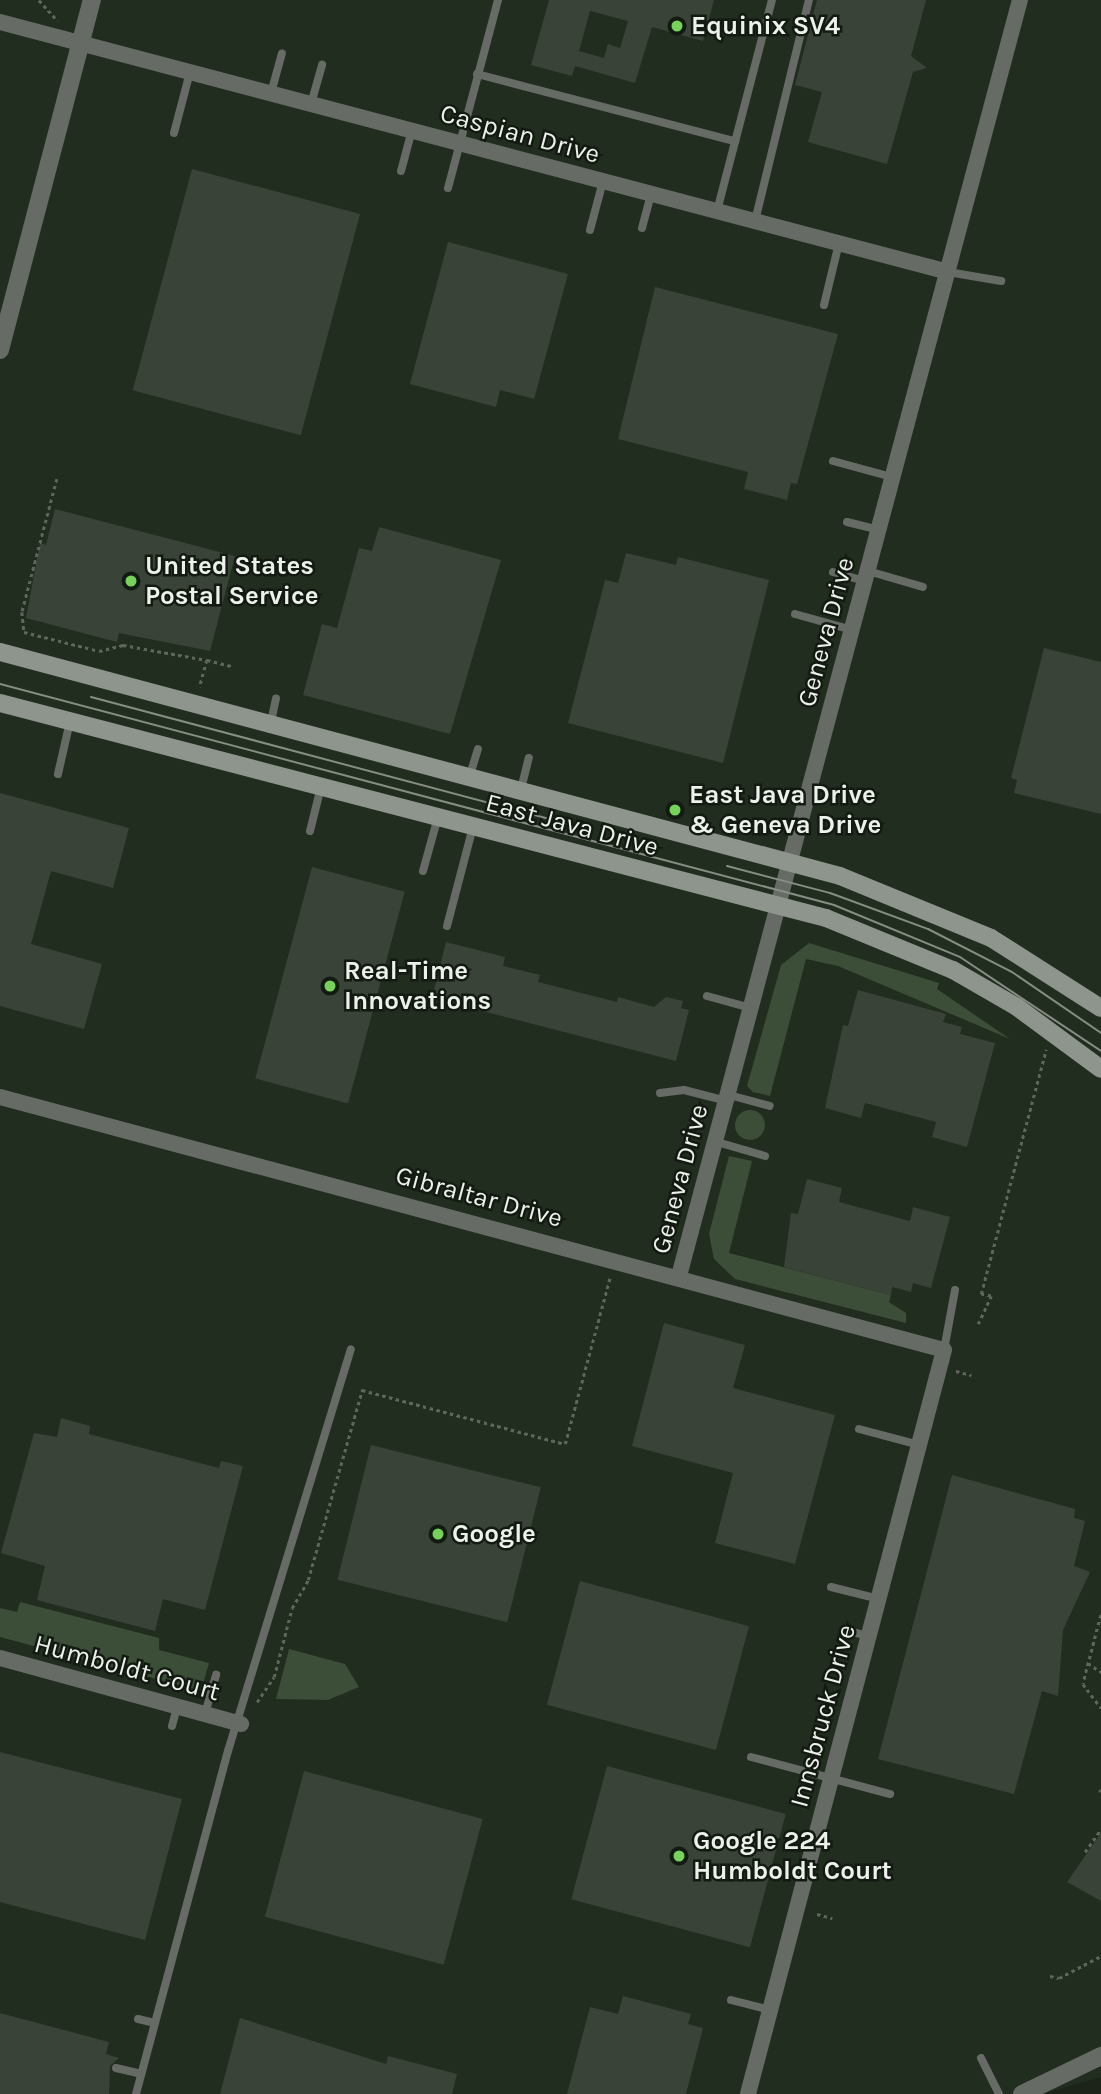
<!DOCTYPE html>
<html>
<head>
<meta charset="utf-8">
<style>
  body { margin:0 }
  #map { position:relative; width:1101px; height:2094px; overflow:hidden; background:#1c241a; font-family:Karla,sans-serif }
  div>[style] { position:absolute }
  .built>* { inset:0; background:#212d1e }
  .green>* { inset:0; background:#3c4e37 }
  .round { border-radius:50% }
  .building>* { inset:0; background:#3a4338; transform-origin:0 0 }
  .path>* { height:2.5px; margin-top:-1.25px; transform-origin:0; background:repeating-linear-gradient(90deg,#5f665d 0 3.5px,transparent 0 7px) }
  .service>* { height:8px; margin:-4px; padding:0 4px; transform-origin:4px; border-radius:4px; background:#676b66 }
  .minor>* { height:16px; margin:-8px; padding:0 8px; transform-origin:8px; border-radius:8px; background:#676b66 }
  .tertiary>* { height:18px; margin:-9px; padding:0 9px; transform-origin:9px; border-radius:9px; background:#676b66 }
  .secondary>* { height:18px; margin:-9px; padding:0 9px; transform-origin:9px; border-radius:9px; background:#8e958d }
  .tram>* { height:2px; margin:-1px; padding:0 1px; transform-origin:1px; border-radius:1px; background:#868d84 }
  .dots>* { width:19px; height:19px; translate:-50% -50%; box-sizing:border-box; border:4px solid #131a11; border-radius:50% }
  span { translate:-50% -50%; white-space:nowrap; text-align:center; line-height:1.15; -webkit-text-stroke:5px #131a11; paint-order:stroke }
  .poi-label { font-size:26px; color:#ecf2eb; font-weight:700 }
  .left { translate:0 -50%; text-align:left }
  .street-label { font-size:26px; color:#ecf2eb }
</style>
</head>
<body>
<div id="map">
  <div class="built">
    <div style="clip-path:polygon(0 0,1101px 0,1101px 2077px,1043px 2094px,0 2094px)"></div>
  </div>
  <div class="green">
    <div style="clip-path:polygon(809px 943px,939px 983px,937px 989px,1010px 1039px,838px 966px,806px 959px,770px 1096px,753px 1092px,747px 1086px,781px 965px)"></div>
    <div class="round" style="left:735px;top:1110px;width:30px;height:30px"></div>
    <div style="clip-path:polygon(729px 1156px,752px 1161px,729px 1253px,891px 1295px,889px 1302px,906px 1313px,906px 1323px,735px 1279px,714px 1259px,709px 1234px)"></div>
    <div style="clip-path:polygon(20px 1602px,159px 1638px,159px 1650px,209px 1663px,201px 1691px,0 1637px,0 1608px,17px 1612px)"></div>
    <div style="clip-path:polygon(289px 1649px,345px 1664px,359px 1687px,328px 1700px,276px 1699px)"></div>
  </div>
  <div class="building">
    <div style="clip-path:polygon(evenodd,549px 0,714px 0,703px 41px,652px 27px,635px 83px,575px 66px,572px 76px,531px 65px,549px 0,590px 11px,628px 21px,620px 48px,608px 44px,604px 58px,579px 51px,590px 11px)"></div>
    <div style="clip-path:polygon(817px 0,926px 0,911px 56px,927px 68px,913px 72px,887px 164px,808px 142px,822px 92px,795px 85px)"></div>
    <div style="left:192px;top:169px;width:174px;height:229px;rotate:15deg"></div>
    <div style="clip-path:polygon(448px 242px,568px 274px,534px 399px,500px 390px,496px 407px,410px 384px)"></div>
    <div style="clip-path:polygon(655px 287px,838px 334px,797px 484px,791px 483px,787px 500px,744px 489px,748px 472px,618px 439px)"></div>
    <div style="clip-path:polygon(55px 509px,235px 556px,210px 651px,119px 633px,117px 642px,26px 618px,40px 543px,46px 545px)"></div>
    <div style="clip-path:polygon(379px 527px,501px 560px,450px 734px,303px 695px,322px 624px,337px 628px,359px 548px,372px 551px)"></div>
    <div style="clip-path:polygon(626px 553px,676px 565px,678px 557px,769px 580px,723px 763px,568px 723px,605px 580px,618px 583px)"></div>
    <div style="clip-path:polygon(1044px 648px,1101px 662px,1101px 814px,1014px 793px,1017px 780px,1011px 778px)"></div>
    <div style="clip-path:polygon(0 793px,129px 828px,113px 888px,51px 871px,31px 944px,102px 964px,84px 1029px,0 1006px)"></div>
    <div style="left:312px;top:867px;width:96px;height:219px;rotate:15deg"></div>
    <div style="clip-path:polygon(446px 942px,505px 957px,503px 966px,540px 975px,538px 982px,617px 1002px,618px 997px,654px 1007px,666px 997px,683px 1001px,681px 1008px,689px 1010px,676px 1061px,432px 998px)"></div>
    <div style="clip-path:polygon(858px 990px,946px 1014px,943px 1022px,962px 1027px,960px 1034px,995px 1043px,967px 1147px,932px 1137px,936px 1122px,865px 1103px,861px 1118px,825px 1108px,843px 1025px,848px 1026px)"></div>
    <div style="clip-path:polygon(807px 1179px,842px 1188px,839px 1202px,910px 1221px,913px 1207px,950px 1217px,931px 1288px,913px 1283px,911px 1292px,892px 1287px,891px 1295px,784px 1267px,791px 1213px,798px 1214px)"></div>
    <div style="clip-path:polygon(664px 1323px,745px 1345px,733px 1388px,835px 1415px,795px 1564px,715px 1543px,733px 1473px,632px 1446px)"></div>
    <div style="clip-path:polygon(61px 1418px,90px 1426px,89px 1434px,219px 1468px,221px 1461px,243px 1466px,205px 1610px,163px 1599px,155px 1631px,37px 1600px,45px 1566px,1px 1553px,34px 1433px,57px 1437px)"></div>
    <div style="left:371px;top:1445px;width:175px;height:139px;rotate:14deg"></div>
    <div style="clip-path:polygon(952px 1475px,1075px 1509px,1074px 1518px,1085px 1521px,1074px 1566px,1090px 1572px,1063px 1630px,1058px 1696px,1042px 1691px,1014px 1794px,878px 1759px)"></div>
    <div style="left:580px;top:1581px;width:175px;height:128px;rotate:15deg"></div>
    <div style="clip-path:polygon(0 1752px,182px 1799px,145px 1940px,0 1902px)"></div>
    <div style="left:607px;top:1766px;width:185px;height:138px;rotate:15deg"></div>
    <div style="left:304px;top:1771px;width:185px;height:151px;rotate:15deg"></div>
    <div style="clip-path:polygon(1101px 1833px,1101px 1901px,1067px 1882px)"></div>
    <div style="clip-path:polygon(623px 1996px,691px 2014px,688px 2024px,703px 2028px,686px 2094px,567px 2094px,590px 2007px,618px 2014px)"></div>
    <div style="clip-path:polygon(0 2013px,109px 2042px,106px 2054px,119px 2058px,110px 2066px,109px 2094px,0 2094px)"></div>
    <div style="clip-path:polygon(240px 2018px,386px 2064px,388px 2056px,457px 2074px,452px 2094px,220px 2094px)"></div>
  </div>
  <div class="path">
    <div style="left:39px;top:0;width:28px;rotate:48deg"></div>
    <div style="left:57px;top:479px;width:138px;rotate:104.7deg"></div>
    <div style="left:22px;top:612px;width:20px;rotate:84deg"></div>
    <div style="left:24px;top:632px;width:77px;rotate:14.2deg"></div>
    <div style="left:99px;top:651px;width:25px;rotate:-14deg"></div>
    <div style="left:123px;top:645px;width:85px;rotate:10.1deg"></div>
    <div style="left:207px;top:660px;width:28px;rotate:105deg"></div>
    <div style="left:207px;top:660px;width:25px;rotate:14deg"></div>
    <div style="left:978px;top:1324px;width:31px;rotate:-65deg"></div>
    <div style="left:991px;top:1296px;width:10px;rotate:-169deg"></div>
    <div style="left:981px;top:1294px;width:253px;rotate:-75.1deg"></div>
    <div style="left:956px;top:1371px;width:16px;rotate:15deg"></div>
    <div style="left:1101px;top:1615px;width:71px;rotate:104.6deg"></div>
    <div style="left:1083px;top:1684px;width:30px;rotate:53deg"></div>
    <div style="left:1088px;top:1663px;width:16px;rotate:35deg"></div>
    <div style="left:257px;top:1702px;width:30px;rotate:-56deg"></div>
    <div style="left:274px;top:1677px;width:71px;rotate:-75.4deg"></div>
    <div style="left:292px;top:1608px;width:32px;rotate:-60deg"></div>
    <div style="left:308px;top:1580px;width:198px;rotate:-74.1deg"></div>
    <div style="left:362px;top:1390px;width:210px;rotate:14.9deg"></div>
    <div style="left:565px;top:1444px;width:173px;rotate:-74.9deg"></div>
    <div style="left:1099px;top:1790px;width:2px;rotate:27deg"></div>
    <div style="left:1085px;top:1852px;width:28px;rotate:-55deg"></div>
    <div style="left:817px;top:1914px;width:16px;rotate:15deg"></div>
    <div style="left:1050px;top:1976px;width:9px;rotate:13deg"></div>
    <div style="left:1059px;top:1978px;width:47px;rotate:-27.6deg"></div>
  </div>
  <div class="service">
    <div style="left:477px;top:74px;width:267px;rotate:14.6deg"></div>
    <div style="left:271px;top:93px;width:41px;rotate:-74.6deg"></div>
    <div style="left:311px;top:104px;width:41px;rotate:-74.2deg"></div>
    <div style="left:174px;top:133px;width:63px;rotate:-75.3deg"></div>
    <div style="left:401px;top:171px;width:42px;rotate:-75deg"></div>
    <div style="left:448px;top:188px;width:195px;rotate:-75.1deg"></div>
    <div style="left:717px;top:211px;width:218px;rotate:-75.4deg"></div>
    <div style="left:755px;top:221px;width:228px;rotate:-76.3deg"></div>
    <div style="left:642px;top:228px;width:35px;rotate:-75deg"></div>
    <div style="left:590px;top:230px;width:51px;rotate:-75.1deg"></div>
    <div style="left:948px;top:272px;width:54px;rotate:9.6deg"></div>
    <div style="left:824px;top:305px;width:64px;rotate:-76.4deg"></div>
    <div style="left:833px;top:461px;width:61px;rotate:15.2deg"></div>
    <div style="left:847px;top:522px;width:32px;rotate:14deg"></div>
    <div style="left:868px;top:571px;width:57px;rotate:16.2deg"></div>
    <div style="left:833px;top:572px;width:33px;rotate:16deg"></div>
    <div style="left:795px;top:614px;width:59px;rotate:15.7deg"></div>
    <div style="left:271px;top:722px;width:24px;rotate:-78deg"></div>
    <div style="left:58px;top:774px;width:54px;rotate:-77.2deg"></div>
    <div style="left:470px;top:775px;width:27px;rotate:-73deg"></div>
    <div style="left:521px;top:789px;width:32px;rotate:-76deg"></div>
    <div style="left:310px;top:831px;width:45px;rotate:-76deg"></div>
    <div style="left:423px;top:871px;width:56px;rotate:-74.5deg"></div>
    <div style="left:447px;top:926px;width:102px;rotate:-75.3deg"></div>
    <div style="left:707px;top:996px;width:46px;rotate:15.3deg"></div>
    <div style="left:660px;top:1093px;width:24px;rotate:-7deg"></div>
    <div style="left:684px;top:1090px;width:44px;rotate:14.3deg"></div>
    <div style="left:729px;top:1095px;width:42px;rotate:15deg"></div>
    <div style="left:717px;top:1142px;width:50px;rotate:16.3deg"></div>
    <div style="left:944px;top:1350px;width:61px;rotate:-79.6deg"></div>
    <div style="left:859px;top:1429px;width:62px;rotate:14.9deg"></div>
    <div style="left:831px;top:1587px;width:49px;rotate:14deg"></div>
    <div style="left:846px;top:1630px;width:25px;rotate:16deg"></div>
    <div style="left:205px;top:1714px;width:41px;rotate:-74.2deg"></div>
    <div style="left:172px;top:1726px;width:20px;rotate:-75deg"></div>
    <div style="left:751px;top:1757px;width:144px;rotate:14.9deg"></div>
    <div style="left:731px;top:2000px;width:40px;rotate:14.4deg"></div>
    <div style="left:138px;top:2019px;width:17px;rotate:13deg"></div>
    <div style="left:981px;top:2058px;width:40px;rotate:63.4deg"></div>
    <div style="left:116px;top:2068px;width:26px;rotate:13deg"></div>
    <div style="left:136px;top:2094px;width:355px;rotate:-75deg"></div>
    <div style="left:228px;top:1751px;width:420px;rotate:-73deg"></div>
  </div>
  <div class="minor">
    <div style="left:0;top:22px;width:980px;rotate:14.77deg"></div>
    <div style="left:0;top:1097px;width:977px;rotate:15deg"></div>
    <div style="left:944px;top:1350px;width:769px;rotate:104.76deg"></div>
    <div style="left:679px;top:1276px;width:1321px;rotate:-75.04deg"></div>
    <div style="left:0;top:1658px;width:250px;rotate:15.3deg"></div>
  </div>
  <div class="tertiary">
    <div style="left:0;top:350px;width:362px;rotate:-75.3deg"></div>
    <div style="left:1022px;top:2094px;width:88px;rotate:-25.7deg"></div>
  </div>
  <div class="secondary">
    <div style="left:0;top:652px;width:869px;rotate:14.93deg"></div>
    <div style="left:840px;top:876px;width:163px;rotate:22.3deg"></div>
    <div style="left:991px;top:938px;width:130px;rotate:32.5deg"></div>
    <div style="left:0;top:703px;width:854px;rotate:14.59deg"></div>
    <div style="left:826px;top:918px;width:137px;rotate:22.3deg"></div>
    <div style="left:953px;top:970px;width:74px;rotate:30deg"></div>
    <div style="left:1017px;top:1007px;width:104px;rotate:36.4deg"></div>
  </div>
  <div class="tram">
    <div style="left:0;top:684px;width:863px;rotate:14.84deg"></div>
    <div style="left:834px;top:905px;width:136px;rotate:22.4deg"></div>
    <div style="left:960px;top:957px;width:169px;rotate:33.7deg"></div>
    <div style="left:91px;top:697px;width:494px;rotate:14.9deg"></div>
    <div style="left:727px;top:866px;width:106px;rotate:14.7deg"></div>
    <div style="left:830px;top:893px;width:104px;rotate:20.2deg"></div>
    <div style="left:928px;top:929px;width:94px;rotate:27.1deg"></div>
    <div style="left:1012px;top:972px;width:108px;rotate:34.4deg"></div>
  </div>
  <div class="dots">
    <div style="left:677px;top:26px;background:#76d25a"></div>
    <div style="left:131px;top:581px;background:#76d25a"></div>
    <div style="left:675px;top:810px;background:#76d25a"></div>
    <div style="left:330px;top:986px;background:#76d25a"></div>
    <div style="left:438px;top:1534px;background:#76d25a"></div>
    <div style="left:679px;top:1856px;background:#76d25a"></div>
  </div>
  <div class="poi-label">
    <span class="left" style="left:691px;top:26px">Equinix SV4</span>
    <span class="left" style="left:145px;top:581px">United States<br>Postal Service</span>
    <span class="left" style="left:689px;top:810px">East Java Drive<br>&amp; Geneva Drive</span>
    <span class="left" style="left:344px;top:986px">Real-Time<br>Innovations</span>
    <span class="left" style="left:452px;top:1534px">Google</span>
    <span class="left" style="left:693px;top:1856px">Google 224<br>Humboldt Court</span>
  </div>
  <div class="street-label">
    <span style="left:520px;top:134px;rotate:15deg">Caspian Drive</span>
    <span style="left:826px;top:632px;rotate:-75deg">Geneva Drive</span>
    <span style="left:572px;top:825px;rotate:15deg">East Java Drive</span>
    <span style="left:680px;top:1179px;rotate:-75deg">Geneva Drive</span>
    <span style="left:479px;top:1197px;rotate:15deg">Gibraltar Drive</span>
    <span style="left:127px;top:1668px;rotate:15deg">Humboldt Court</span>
    <span style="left:823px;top:1716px;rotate:-75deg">Innsbruck Drive</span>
  </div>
</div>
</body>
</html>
